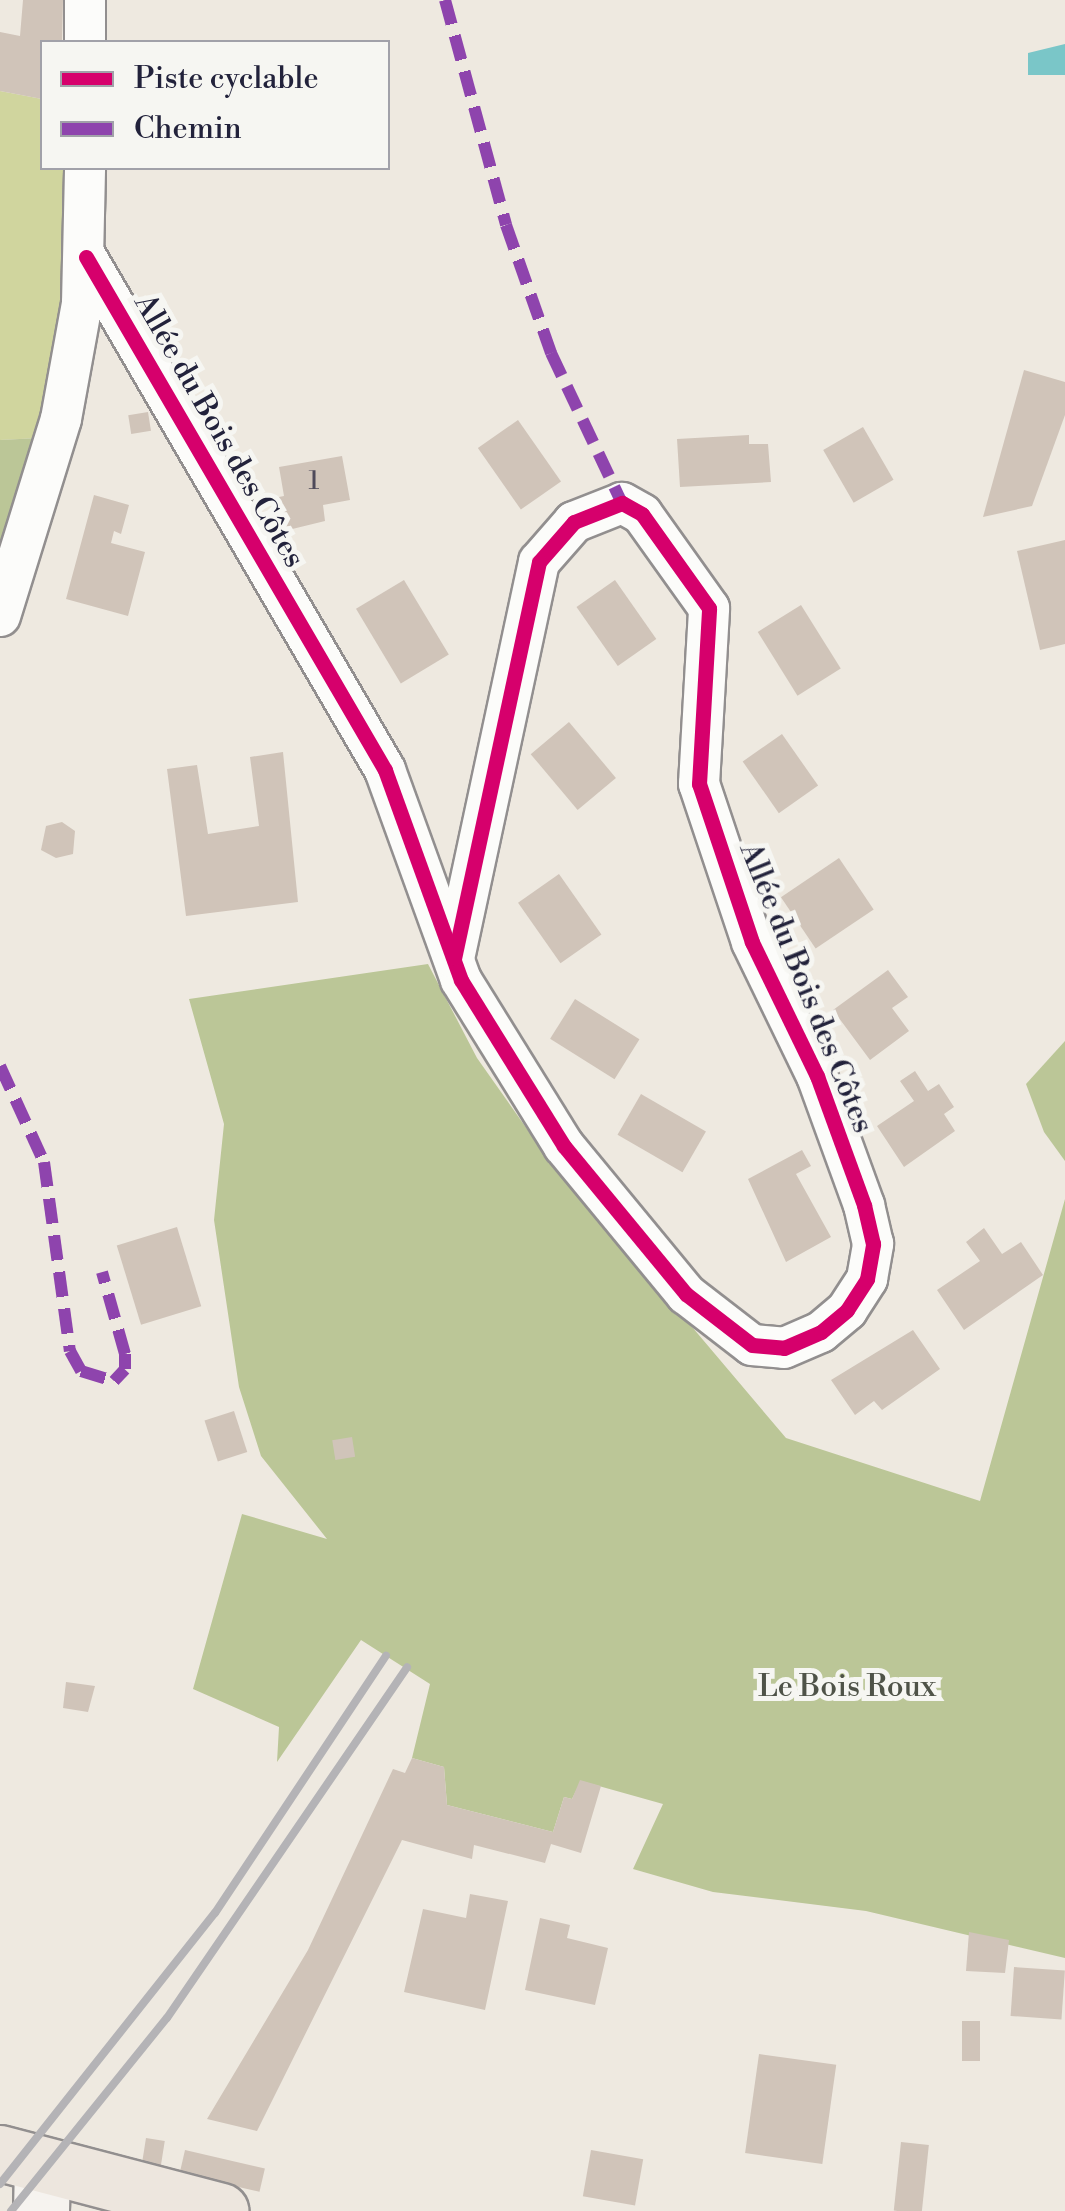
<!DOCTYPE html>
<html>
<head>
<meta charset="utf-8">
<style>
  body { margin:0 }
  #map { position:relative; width:1065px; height:2211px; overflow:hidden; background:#eee9e0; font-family:"Libre Bodoni",serif }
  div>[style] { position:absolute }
  .green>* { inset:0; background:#d0d59e }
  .forest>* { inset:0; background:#bbc697 }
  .water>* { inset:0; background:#7ac6c8 }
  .building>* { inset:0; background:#d0c4b9; transform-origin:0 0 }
  .roads { filter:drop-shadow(2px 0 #928f8f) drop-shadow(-2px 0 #928f8f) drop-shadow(0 2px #928f8f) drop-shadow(0 -2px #928f8f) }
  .minor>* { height:40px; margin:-20px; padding:0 20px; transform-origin:20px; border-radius:20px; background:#fcfcfa }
  .secondary>* { height:55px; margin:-27.5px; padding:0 27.5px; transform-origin:27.5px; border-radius:27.5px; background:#f6f3ef }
  .primary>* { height:55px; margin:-27.5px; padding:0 27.5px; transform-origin:27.5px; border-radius:27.5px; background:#ede6de }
  .rail>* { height:8px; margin:-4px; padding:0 4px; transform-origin:4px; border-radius:4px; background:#b4b3b6 }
  .quiet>* { height:12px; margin-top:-6px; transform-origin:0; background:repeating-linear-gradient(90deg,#8e44ad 0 25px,transparent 0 37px) }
  .cycleway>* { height:15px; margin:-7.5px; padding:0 7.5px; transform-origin:7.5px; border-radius:7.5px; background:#d6006c }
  span { translate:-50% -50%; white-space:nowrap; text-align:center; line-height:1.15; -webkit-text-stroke:10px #f6f6f2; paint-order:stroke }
  .number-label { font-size:25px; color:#4e4a5a }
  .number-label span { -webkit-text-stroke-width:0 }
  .street-label { font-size:30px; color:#22223b }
  .park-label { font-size:30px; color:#4f5348 }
  .legend { position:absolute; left:40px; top:40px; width:350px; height:130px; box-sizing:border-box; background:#f6f6f2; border:2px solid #a1a1a9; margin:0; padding:12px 18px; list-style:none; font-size:30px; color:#22223b }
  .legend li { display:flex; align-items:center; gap:20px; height:50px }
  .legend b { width:50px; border:2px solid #a1a1a9 }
</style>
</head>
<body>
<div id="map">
  <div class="green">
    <div style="clip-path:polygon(0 91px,42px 99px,42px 168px,76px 168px,69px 326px,39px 438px,0 440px)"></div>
  </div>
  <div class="forest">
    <div style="clip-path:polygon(39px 438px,0 563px,0 440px)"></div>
    <div style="clip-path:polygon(428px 964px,477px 1058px,539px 1146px,786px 1438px,980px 1501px,1065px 1199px,1065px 1958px,866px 1911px,713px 1892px,633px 1869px,663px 1804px,581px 1781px,572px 1799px,564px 1797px,553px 1832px,447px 1805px,444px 1767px,412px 1758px,430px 1684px,361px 1640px,277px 1762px,279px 1727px,193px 1689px,242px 1514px,327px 1539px,261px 1456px,239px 1387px,214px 1220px,224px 1124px,189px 999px)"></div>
    <div style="clip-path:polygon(1065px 1041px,1065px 1161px,1044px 1132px,1026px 1084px)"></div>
  </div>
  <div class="water">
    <div style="clip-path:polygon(1065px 44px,1065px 75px,1028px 75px,1028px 53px)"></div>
  </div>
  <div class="building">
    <div style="clip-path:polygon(23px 0,63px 0,62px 42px,42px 42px,42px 99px,0 91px,0 32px,20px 36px)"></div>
    <div style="clip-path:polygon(1024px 370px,1065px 382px,1065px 415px,1032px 506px,983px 517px)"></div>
    <div style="left:148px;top:412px;width:19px;height:20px;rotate:81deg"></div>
    <div style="left:518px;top:420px;width:75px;height:49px;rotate:55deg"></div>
    <div style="left:863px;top:427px;width:61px;height:46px;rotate:60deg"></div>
    <div style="clip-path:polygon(749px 435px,749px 444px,768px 444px,771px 482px,680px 487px,677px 439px)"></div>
    <div style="clip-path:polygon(342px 456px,350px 500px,323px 505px,325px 521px,280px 532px,274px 498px,284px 496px,279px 467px)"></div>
    <div style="clip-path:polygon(94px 495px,129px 505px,121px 534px,114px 531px,111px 543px,145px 552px,128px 616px,66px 599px)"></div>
    <div style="clip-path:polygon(1065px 540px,1065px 644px,1040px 650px,1017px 551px)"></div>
    <div style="left:404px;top:580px;width:87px;height:56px;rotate:59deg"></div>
    <div style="left:615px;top:580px;width:72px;height:47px;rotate:55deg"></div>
    <div style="left:801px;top:605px;width:75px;height:51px;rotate:58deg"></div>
    <div style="left:569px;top:722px;width:73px;height:50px;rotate:50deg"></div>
    <div style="left:782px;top:734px;width:63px;height:48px;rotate:55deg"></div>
    <div style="clip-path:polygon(283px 752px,298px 902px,186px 916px,167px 769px,197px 765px,208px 834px,259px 826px,250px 757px)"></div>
    <div style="clip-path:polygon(62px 822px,75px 831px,73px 854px,56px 858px,41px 850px,46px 826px)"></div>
    <div style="left:839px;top:858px;width:62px;height:70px;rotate:56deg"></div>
    <div style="left:559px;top:874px;width:74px;height:50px;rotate:55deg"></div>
    <div style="clip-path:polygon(888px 970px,908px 997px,892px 1008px,909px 1031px,870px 1060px,833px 1010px)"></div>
    <div style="left:575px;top:999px;width:76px;height:47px;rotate:32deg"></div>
    <div style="clip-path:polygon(915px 1071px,928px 1091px,939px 1084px,954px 1107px,944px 1114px,955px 1131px,904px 1167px,877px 1126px,914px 1101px,900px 1081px)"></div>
    <div style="left:641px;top:1094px;width:75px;height:47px;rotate:30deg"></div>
    <div style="clip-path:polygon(802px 1150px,811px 1166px,796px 1174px,831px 1237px,786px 1262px,748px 1179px)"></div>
    <div style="left:177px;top:1227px;width:83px;height:63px;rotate:73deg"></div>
    <div style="clip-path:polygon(984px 1228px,1002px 1254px,1021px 1242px,1043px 1275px,964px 1330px,937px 1290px,980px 1261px,966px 1242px)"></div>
    <div style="clip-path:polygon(913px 1330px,940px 1369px,882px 1410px,874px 1401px,855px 1415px,831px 1380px)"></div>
    <div style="left:234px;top:1411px;width:43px;height:31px;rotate:72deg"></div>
    <div style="left:352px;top:1437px;width:20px;height:20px;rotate:81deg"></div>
    <div style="clip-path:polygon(66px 1682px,95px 1686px,88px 1712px,63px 1708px)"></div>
    <div style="clip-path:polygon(412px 1758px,444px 1767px,447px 1805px,553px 1832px,564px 1797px,572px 1799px,580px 1780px,601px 1786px,581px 1853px,551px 1844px,545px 1863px,474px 1845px,472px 1859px,402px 1840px,257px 2131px,207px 2119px,308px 1950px,393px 1769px,405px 1773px)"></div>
    <div style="clip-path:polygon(470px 1894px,508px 1901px,485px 2010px,404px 1992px,423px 1909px,466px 1918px)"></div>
    <div style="clip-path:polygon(540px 1918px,570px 1925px,567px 1938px,608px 1948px,595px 2005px,525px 1990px)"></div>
    <div style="clip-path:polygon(969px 1932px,1009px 1940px,1005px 1973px,966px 1971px)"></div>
    <div style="left:1014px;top:1967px;width:51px;height:49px;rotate:4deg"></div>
    <div style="left:962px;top:2021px;width:18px;height:40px"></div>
    <div style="left:759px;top:2054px;width:78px;height:100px;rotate:8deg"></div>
    <div style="left:146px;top:2138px;width:19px;height:25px;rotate:9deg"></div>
    <div style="left:901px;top:2142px;width:28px;height:69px;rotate:6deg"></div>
    <div style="left:185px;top:2150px;width:82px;height:24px;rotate:13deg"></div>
    <div style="left:591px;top:2150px;width:53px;height:47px;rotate:10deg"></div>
  </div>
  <div class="roads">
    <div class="minor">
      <div style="left:85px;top:0;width:42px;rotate:90deg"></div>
      <div style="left:86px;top:257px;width:594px;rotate:59.76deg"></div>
      <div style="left:385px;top:770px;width:223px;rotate:70.1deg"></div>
      <div style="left:461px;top:980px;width:195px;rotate:58.2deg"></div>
      <div style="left:564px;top:1146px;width:192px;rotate:50.5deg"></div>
      <div style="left:686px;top:1294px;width:83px;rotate:37.7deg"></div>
      <div style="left:752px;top:1345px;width:32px;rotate:5deg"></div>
      <div style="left:784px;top:1348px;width:40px;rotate:-23.4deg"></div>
      <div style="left:821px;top:1332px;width:34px;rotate:-40deg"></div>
      <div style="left:847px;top:1310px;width:37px;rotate:-57deg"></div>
      <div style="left:867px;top:1279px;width:36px;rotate:-80deg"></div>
      <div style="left:873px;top:1244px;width:40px;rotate:-103deg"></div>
      <div style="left:864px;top:1205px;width:137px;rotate:-110deg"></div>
      <div style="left:817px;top:1076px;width:149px;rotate:-115.9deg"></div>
      <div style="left:752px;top:942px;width:167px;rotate:-108.5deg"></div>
      <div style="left:699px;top:784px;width:176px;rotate:-86.7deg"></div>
      <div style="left:709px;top:608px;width:115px;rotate:-125.5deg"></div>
      <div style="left:642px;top:514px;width:23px;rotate:-151deg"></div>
      <div style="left:622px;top:503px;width:52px;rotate:158.4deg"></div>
      <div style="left:574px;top:522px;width:53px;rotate:131.2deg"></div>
      <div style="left:539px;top:562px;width:405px;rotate:102.1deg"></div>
      <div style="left:0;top:616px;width:206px;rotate:-72.8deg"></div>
      <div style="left:61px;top:419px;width:118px;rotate:-79.7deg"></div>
      <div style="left:82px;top:303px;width:135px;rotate:-88.7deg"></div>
    </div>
    <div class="secondary">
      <div style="left:41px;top:2211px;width:43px;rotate:-88.7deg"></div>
    </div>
    <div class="primary">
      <div style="left:0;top:2153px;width:228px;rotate:14.7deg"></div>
    </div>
  </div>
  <div class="rail">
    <div style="left:0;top:2184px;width:346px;rotate:-51.6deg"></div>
    <div style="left:215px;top:1913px;width:309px;rotate:-56.4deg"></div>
    <div style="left:11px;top:2211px;width:248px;rotate:-51.1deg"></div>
    <div style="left:167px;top:2018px;width:425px;rotate:-55.6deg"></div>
  </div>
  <div class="quiet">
    <div style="left:445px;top:0;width:233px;rotate:74.8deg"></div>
    <div style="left:506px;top:225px;width:136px;rotate:70.6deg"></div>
    <div style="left:551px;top:353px;width:166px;rotate:64.7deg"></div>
    <div style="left:0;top:1066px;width:106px;rotate:65.4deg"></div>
    <div style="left:44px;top:1162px;width:191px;rotate:82.2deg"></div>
    <div style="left:70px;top:1351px;width:23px;rotate:61deg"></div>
    <div style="left:81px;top:1371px;width:34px;rotate:17deg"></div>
    <div style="left:114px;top:1381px;width:16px;rotate:-47deg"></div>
    <div style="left:125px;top:1369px;width:15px;rotate:-90deg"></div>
    <div style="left:125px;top:1354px;width:85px;rotate:-105.7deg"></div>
  </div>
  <div class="cycleway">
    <div style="left:86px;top:257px;width:594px;rotate:59.76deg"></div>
    <div style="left:385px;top:770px;width:223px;rotate:70.1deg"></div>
    <div style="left:461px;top:980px;width:195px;rotate:58.2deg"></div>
    <div style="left:564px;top:1146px;width:192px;rotate:50.5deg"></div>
    <div style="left:686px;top:1294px;width:83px;rotate:37.7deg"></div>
    <div style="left:752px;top:1345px;width:32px;rotate:5deg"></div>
    <div style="left:784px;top:1348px;width:40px;rotate:-23.4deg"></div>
    <div style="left:821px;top:1332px;width:34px;rotate:-40deg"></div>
    <div style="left:847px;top:1310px;width:37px;rotate:-57deg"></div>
    <div style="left:867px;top:1279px;width:36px;rotate:-80deg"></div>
    <div style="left:873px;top:1244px;width:40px;rotate:-103deg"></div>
    <div style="left:864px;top:1205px;width:137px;rotate:-110deg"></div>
    <div style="left:817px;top:1076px;width:149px;rotate:-115.9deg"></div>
    <div style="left:752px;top:942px;width:167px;rotate:-108.5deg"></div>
    <div style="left:699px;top:784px;width:176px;rotate:-86.7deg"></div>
    <div style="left:709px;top:608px;width:115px;rotate:-125.5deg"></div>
    <div style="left:642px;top:514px;width:23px;rotate:-151deg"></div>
    <div style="left:622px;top:503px;width:52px;rotate:158.4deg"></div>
    <div style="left:574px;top:522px;width:53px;rotate:131.2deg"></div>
    <div style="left:539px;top:562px;width:405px;rotate:102.1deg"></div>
  </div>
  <div class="number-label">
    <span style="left:314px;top:482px">1</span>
  </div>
  <div class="street-label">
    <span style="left:219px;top:431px;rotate:60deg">Allée du Bois des Côtes</span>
    <span style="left:806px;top:988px;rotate:68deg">Allée du Bois des Côtes</span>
  </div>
  <div class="park-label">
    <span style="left:847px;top:1687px">Le Bois Roux</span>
  </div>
  <ul class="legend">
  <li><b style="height:12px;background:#d6006c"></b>Piste cyclable</li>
  <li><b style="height:12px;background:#8e44ad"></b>Chemin</li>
  </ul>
</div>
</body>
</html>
